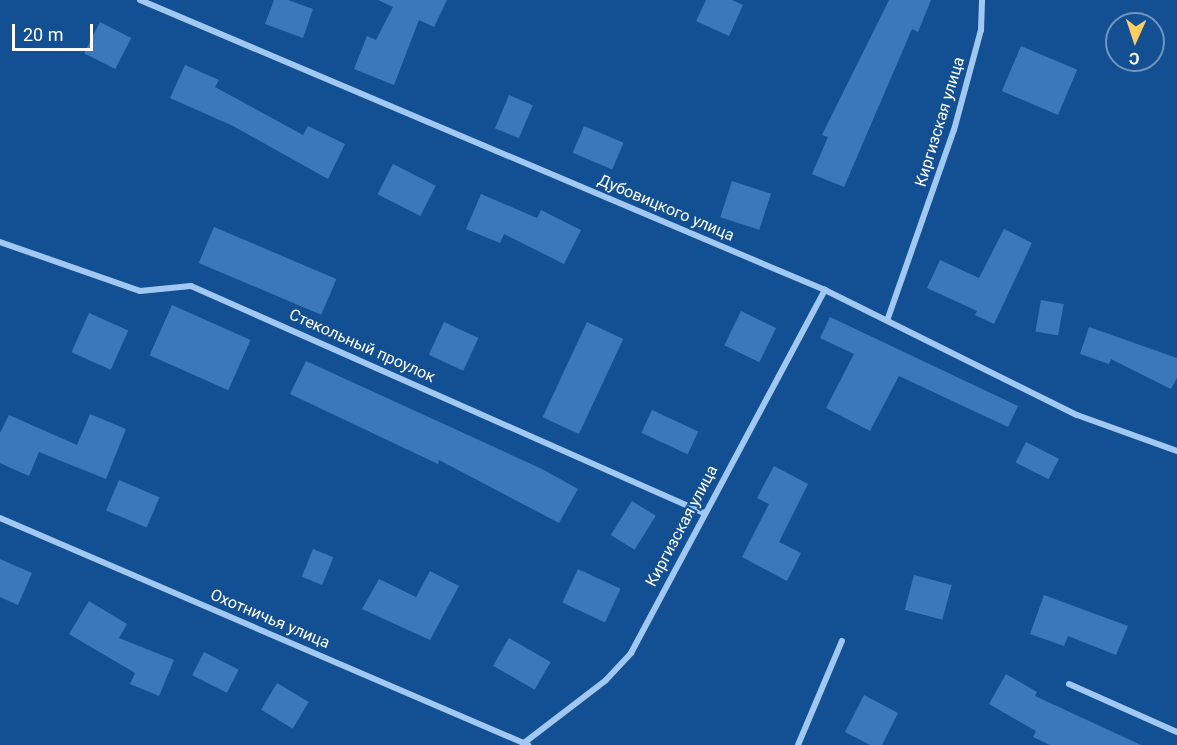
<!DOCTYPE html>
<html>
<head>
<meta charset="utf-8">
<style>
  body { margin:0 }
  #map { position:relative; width:1177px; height:745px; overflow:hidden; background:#134f93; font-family:Roboto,sans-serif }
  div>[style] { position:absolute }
  .building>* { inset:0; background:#3b78bb; transform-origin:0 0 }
  .minor>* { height:6px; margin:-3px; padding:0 3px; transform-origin:3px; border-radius:3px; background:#a1c8f2 }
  span { translate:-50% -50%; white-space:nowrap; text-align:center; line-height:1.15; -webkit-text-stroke:4.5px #134f93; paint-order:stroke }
  .street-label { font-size:16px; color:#fff }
  .north { position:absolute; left:1105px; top:12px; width:60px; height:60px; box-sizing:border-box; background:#134f93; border:2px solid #7195be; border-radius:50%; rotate:183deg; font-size:16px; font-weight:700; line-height:24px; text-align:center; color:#fff }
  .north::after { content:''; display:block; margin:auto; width:21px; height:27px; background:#ffcd62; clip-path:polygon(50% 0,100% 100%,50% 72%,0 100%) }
  .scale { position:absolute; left:12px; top:24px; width:81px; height:27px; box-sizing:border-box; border:3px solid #fff; border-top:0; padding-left:8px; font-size:18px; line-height:21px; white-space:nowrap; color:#fff; -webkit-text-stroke:4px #134f93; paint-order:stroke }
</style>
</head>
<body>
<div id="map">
  <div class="building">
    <div style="clip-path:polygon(274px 0,288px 0,313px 9px,303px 38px,265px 24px)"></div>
    <div style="clip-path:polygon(378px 0,447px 0,434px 27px,419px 20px,394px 85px,354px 69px,367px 36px,376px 40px,393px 7px)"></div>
    <div style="clip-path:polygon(706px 0,732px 0,743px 5px,729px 36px,696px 21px)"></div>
    <div style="clip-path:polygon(889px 0,931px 0,918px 32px,912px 29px,844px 187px,812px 174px,828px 137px,822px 135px)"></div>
    <div style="left:100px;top:22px;width:35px;height:35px;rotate:27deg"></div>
    <div style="left:1021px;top:46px;width:61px;height:49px;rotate:23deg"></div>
    <div style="clip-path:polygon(185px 65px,219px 80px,215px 87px,303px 135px,308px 126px,345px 144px,328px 179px,233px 126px,170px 98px)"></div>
    <div style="left:509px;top:95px;width:26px;height:36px;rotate:23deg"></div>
    <div style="left:584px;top:126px;width:43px;height:29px;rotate:23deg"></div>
    <div style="left:393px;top:164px;width:48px;height:34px;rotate:27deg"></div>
    <div style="left:732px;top:181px;width:41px;height:38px;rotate:18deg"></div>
    <div style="clip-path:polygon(481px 194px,537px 218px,541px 210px,581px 230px,564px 264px,504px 234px,500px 243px,466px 229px)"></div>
    <div style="left:214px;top:227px;width:133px;height:39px;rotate:23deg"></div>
    <div style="clip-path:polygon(1004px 229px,1032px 243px,994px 324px,975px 315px,977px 311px,927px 288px,940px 260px,979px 278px)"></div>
    <div style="left:1041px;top:300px;width:23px;height:32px;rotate:10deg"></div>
    <div style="left:172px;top:305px;width:86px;height:55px;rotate:24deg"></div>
    <div style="left:741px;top:311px;width:39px;height:38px;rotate:26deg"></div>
    <div style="left:89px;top:313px;width:43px;height:43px;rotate:24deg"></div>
    <div style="clip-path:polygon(830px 317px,1018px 406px,1008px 427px,899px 376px,870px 431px,826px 408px,854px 354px,820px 338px)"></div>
    <div style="left:444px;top:322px;width:38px;height:36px;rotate:25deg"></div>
    <div style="left:587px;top:322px;width:40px;height:105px;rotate:25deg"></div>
    <div style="clip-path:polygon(1089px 327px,1177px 358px,1177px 378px,1171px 389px,1111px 359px,1109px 364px,1080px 354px)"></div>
    <div style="clip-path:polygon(306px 361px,542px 469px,578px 489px,559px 523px,439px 460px,438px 464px,290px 394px)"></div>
    <div style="left:652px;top:410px;width:51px;height:25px;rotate:25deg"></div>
    <div style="clip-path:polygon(90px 414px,126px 429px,106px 479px,39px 452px,29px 476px,0 463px,0 433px,9px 415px,77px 445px)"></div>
    <div style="left:1026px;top:442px;width:37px;height:23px;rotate:27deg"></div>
    <div style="clip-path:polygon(774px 466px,808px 484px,779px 542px,801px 553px,787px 581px,742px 557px,769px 504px,757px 498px)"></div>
    <div style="left:119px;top:480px;width:44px;height:33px;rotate:23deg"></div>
    <div style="left:632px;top:501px;width:28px;height:40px;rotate:32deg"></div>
    <div style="left:313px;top:549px;width:22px;height:30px;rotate:22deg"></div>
    <div style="clip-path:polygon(0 559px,32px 573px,18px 605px,0 597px)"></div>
    <div style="left:578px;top:569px;width:47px;height:37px;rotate:25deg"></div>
    <div style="clip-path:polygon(430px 571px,459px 586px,430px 640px,362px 609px,379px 579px,416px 597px)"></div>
    <div style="left:914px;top:575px;width:39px;height:36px;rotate:15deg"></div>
    <div style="clip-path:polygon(1044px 595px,1128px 626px,1116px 655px,1068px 636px,1064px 646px,1030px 634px)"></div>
    <div style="clip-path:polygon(89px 601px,127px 624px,119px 638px,174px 660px,159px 696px,130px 684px,135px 673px,69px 634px)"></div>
    <div style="left:509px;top:638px;width:48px;height:32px;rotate:30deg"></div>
    <div style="left:204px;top:652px;width:39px;height:26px;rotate:27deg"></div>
    <div style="clip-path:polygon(1006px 674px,1037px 692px,1035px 696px,1141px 745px,1050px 745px,1033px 737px,1036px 731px,989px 704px)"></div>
    <div style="left:277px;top:683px;width:37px;height:31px;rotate:31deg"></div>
    <div style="clip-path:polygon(864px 695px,898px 713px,882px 745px,870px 745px,845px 732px)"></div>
  </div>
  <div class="minor">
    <div style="left:140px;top:0;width:744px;rotate:22.95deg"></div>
    <div style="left:825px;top:290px;width:281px;rotate:26.4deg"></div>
    <div style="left:1077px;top:415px;width:106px;rotate:19.8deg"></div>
    <div style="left:0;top:242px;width:148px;rotate:19.3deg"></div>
    <div style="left:140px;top:291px;width:51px;rotate:-5.6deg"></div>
    <div style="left:191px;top:286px;width:561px;rotate:23.87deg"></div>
    <div style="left:888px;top:318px;width:199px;rotate:-70.7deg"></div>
    <div style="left:954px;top:130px;width:104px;rotate:-74.9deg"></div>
    <div style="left:981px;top:30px;width:30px;rotate:-88deg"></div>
    <div style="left:0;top:518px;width:575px;rotate:23.26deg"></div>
    <div style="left:1069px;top:684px;width:118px;rotate:24deg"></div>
    <div style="left:524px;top:743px;width:103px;rotate:-37.5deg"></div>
    <div style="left:606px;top:680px;width:37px;rotate:-47deg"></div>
    <div style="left:631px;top:653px;width:412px;rotate:-61.9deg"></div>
    <div style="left:798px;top:745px;width:113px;rotate:-67.1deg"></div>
  </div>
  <div class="street-label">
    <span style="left:940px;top:122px;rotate:-73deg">Киргизская улица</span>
    <span style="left:666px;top:208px;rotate:23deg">Дубовицкого улица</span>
    <span style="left:362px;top:346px;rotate:24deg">Стекольный проулок</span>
    <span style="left:682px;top:526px;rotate:-62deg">Киргизская улица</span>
    <span style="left:270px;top:619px;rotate:23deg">Охотничья улица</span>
  </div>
  <div class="north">С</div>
  <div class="scale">20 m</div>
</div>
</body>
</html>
